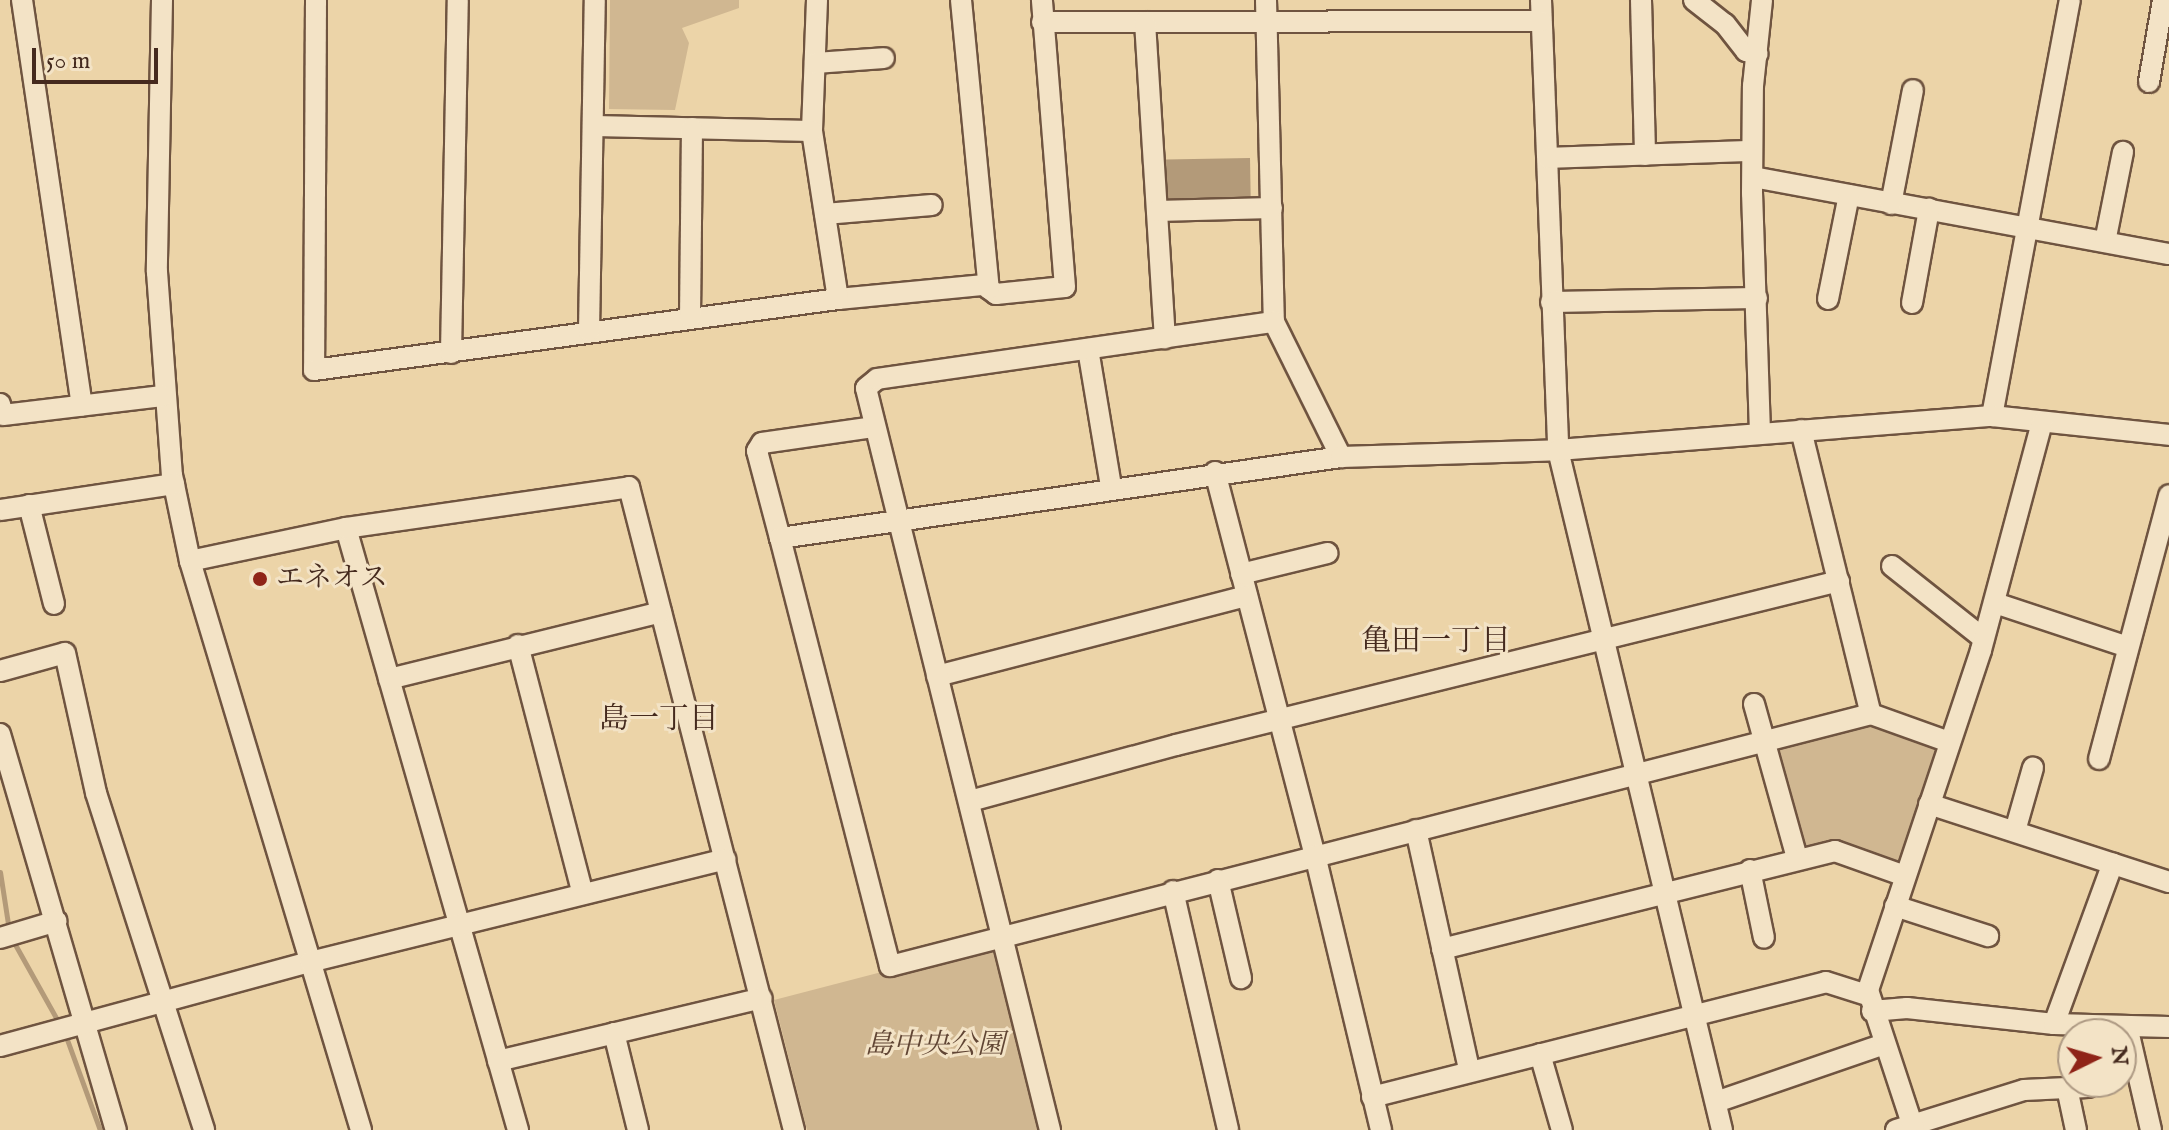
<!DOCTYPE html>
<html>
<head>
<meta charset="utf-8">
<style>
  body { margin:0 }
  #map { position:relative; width:2169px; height:1130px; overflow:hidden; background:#ecd4a8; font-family:"IM FELL English","Noto Serif JP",serif }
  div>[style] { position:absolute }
  .green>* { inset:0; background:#d0b791 }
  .water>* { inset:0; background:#b39a79; transform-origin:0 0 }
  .stream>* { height:5px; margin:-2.5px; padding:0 2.5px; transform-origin:2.5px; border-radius:2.5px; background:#b39a79 }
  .roads { filter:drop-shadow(2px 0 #6f5440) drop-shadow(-2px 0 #6f5440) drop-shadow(0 2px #6f5440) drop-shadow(0 -2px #6f5440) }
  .minor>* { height:20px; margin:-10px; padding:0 10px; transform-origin:10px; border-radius:10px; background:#f3e3c6 }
  .dots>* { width:22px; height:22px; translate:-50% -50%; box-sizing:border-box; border:4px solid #f3e3c6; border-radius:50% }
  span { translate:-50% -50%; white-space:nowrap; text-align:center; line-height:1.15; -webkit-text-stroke:6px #f3e3c6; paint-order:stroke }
  .poi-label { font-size:28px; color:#452a1e }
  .left { translate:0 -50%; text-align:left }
  .park-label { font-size:28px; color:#614635; font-style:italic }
  .neighbourhood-label { font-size:30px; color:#452a1e }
  .north { position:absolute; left:2057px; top:1018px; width:80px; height:80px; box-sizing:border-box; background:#f3e3c6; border:2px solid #ad9983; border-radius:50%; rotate:85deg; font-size:22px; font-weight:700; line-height:32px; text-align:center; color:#452a1e }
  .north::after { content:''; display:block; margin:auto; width:28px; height:36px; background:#8f2418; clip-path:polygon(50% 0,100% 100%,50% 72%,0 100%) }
  .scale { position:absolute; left:32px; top:48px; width:126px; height:36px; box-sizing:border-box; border:4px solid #452a1e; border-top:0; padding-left:10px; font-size:24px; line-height:28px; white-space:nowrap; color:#452a1e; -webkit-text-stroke:6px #f3e3c6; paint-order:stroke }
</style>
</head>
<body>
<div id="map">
  <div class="green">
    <div style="clip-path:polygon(610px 0,739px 0,739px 8px,682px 28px,689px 43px,675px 110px,609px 109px)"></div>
    <div style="clip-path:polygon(1875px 723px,1940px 747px,1902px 864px,1833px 843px,1807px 850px,1799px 846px,1776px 754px,1782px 747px)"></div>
    <div style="clip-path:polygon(997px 942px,1044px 1130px,807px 1130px,774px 1000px)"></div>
  </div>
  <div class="water">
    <div style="left:1250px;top:158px;width:40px;height:84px;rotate:89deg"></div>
  </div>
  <div class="stream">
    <div style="left:0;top:872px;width:59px;rotate:81.2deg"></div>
    <div style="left:12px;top:939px;width:98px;rotate:60.8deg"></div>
    <div style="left:65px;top:1034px;width:102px;rotate:70deg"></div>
  </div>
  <div class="roads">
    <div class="minor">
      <div style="left:22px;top:0;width:410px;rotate:81.6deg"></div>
      <div style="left:162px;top:0;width:272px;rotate:91.1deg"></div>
      <div style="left:157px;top:272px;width:204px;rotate:85.8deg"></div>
      <div style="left:172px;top:475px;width:88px;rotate:78.2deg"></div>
      <div style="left:190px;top:561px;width:594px;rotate:73.27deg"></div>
      <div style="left:316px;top:0;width:370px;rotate:90.3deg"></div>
      <div style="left:314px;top:370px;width:529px;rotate:-7.72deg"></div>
      <div style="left:838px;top:299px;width:147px;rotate:-5.5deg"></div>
      <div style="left:984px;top:285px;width:15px;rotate:37deg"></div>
      <div style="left:996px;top:294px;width:69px;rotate:-5.8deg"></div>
      <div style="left:1065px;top:287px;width:288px;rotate:-94.6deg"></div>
      <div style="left:817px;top:0;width:131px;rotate:92.2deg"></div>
      <div style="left:812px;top:131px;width:170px;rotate:81.2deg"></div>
      <div style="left:961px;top:0;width:290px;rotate:84.5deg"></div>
      <div style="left:1266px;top:0;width:322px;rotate:88.6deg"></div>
      <div style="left:1274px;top:322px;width:151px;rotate:63.6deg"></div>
      <div style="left:1541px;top:0;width:450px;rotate:87.8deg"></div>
      <div style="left:1558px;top:450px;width:699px;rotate:76.44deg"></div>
      <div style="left:1641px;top:0;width:155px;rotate:88.5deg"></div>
      <div style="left:1694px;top:0;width:39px;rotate:38deg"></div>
      <div style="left:1725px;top:24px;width:34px;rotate:52deg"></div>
      <div style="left:1746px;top:51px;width:12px;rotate:14deg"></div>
      <div style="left:1042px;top:22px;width:499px;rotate:-0.1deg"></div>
      <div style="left:1145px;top:22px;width:317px;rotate:86.4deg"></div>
      <div style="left:815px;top:63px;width:69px;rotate:-4.1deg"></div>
      <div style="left:2149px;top:82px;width:83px;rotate:-80.3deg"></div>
      <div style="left:594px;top:126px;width:218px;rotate:1.3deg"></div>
      <div style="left:1548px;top:158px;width:204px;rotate:-2deg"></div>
      <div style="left:1753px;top:177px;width:423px;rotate:10.5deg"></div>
      <div style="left:1891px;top:204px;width:116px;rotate:-79.1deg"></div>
      <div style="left:1157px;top:211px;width:115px;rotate:-1.5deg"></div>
      <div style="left:825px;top:214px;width:107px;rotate:-4.8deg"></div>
      <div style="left:2105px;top:242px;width:92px;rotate:-78.7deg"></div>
      <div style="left:1828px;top:299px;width:106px;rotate:-78.6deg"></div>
      <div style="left:1551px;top:302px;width:206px;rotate:-1.1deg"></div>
      <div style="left:1912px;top:303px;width:96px;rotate:-79.7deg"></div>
      <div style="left:690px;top:318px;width:190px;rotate:-89.4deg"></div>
      <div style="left:589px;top:331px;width:331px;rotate:-89deg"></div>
      <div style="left:1088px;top:349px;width:140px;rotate:80.5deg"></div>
      <div style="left:451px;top:353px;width:353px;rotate:-88.9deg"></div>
      <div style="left:0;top:404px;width:11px;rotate:75deg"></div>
      <div style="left:3px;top:415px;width:161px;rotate:-6.8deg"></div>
      <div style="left:1992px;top:416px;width:423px;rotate:-79.4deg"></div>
      <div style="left:1801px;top:430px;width:292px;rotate:76.2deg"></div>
      <div style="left:1871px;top:714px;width:83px;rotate:19.7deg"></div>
      <div style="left:1760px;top:433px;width:240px;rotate:-91.9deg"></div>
      <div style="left:1752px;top:193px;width:107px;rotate:-89.5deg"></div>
      <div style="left:1753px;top:86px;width:86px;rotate:-84deg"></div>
      <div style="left:1215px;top:472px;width:396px;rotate:75.4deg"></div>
      <div style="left:1315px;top:855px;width:283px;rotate:76.5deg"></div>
      <div style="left:29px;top:505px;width:102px;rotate:75.8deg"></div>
      <div style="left:0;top:510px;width:176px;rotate:-8.5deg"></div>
      <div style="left:346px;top:528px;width:626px;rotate:74.05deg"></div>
      <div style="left:780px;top:538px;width:90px;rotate:-104.8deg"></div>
      <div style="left:757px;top:451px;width:9px;rotate:-58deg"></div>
      <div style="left:762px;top:443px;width:112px;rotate:-8.2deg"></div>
      <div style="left:190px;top:561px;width:159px;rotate:-11.9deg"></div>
      <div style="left:346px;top:528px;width:286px;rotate:-8.2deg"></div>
      <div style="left:629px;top:487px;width:664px;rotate:75.61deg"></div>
      <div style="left:1892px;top:566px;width:117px;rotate:38.4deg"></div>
      <div style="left:1241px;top:574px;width:89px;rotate:-13.6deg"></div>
      <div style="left:1995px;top:603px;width:140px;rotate:18.3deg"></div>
      <div style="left:518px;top:645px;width:257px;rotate:75.4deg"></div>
      <div style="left:0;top:671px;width:67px;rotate:-15.5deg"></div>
      <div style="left:65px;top:653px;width:143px;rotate:77.5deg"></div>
      <div style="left:96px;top:793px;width:354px;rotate:72.2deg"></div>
      <div style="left:937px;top:676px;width:320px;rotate:-14.5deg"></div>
      <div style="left:389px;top:679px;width:280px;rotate:-13.8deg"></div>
      <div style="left:1754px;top:704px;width:160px;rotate:74.4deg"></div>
      <div style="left:1871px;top:714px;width:1013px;rotate:165.59deg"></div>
      <div style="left:890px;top:966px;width:442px;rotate:-104.4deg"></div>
      <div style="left:780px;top:538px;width:567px;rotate:-8.22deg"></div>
      <div style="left:1341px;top:457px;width:217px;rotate:-1.8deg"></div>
      <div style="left:1558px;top:450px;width:435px;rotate:-4.5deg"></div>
      <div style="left:1992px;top:416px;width:178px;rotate:6.1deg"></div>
      <div style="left:0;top:734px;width:413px;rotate:73.7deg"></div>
      <div style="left:2099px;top:759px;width:273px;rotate:-75.1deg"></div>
      <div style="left:970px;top:801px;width:213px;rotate:-15.2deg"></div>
      <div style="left:1176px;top:745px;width:683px;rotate:-13.89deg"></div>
      <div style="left:1929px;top:804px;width:252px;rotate:18deg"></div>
      <div style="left:1416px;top:830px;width:246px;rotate:77.5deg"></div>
      <div style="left:2015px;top:831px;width:66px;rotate:-74.1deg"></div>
      <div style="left:1750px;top:870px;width:69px;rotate:78.4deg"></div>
      <div style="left:1218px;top:880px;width:101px;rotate:76.8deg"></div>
      <div style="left:1173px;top:891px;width:245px;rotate:77deg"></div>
      <div style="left:1895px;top:906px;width:98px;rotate:17.9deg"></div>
      <div style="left:0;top:938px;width:59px;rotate:-16.6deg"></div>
      <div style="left:1442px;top:949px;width:405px;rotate:-14deg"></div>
      <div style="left:1835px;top:851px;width:74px;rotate:19.7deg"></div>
      <div style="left:1872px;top:1011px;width:35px;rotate:-5deg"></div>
      <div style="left:1907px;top:1008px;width:148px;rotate:6.2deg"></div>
      <div style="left:2054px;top:1024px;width:115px;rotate:1.5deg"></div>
      <div style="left:2054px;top:1024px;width:171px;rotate:-69.9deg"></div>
      <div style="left:2127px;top:1026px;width:107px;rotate:77deg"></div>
      <div style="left:614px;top:1033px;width:100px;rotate:76.1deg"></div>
      <div style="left:0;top:1046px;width:321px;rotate:-15.2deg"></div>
      <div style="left:310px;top:962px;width:428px;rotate:-13.9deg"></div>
      <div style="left:1540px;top:1054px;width:79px;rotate:73.9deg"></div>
      <div style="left:498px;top:1061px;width:271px;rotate:-13.4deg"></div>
      <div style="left:2067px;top:1088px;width:43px;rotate:77.9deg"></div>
      <div style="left:1372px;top:1097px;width:468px;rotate:-14.2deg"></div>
      <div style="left:1826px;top:982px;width:43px;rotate:17.6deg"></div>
      <div style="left:1716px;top:1102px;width:178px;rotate:-19deg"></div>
      <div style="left:1050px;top:1130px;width:764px;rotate:-103.93deg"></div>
      <div style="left:866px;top:388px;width:14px;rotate:-39deg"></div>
      <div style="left:877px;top:379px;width:401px;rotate:-8.2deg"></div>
      <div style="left:1896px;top:1130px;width:134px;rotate:-17.4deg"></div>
      <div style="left:2024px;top:1090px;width:64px;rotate:-2.7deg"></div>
      <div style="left:2088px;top:1087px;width:5px;rotate:-79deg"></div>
      <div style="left:1914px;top:1130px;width:147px;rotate:-108.2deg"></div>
      <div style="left:1868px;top:990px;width:358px;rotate:-71.6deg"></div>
      <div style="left:1981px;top:650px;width:235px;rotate:-75deg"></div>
    </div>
  </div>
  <div class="dots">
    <div style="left:260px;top:579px;background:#8f2418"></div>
  </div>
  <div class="poi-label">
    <span class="left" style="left:276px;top:579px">エネオス</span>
  </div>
  <div class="park-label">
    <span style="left:935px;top:1046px">島中央公園</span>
  </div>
  <div class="neighbourhood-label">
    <span style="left:1436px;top:642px">亀田一丁目</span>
    <span style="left:659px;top:720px">島一丁目</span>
  </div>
  <div class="north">N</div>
  <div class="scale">50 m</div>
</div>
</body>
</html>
